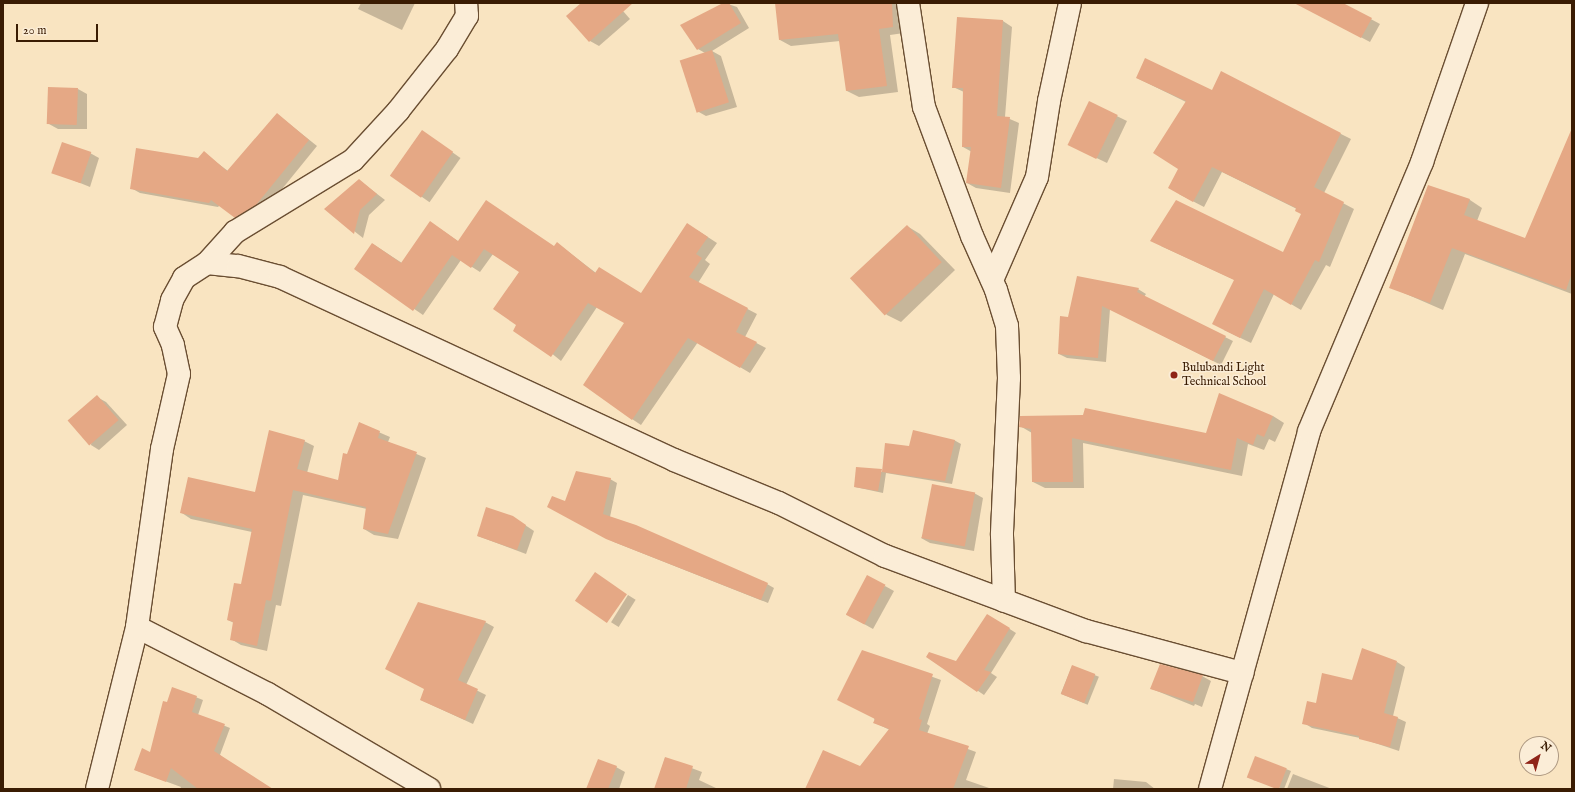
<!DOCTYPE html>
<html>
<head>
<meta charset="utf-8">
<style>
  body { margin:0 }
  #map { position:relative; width:1575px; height:792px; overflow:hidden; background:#f9e4c1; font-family:"IM FELL English",serif }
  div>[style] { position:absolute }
  .shadow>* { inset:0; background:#0003; transform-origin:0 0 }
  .building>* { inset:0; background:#e5a885; transform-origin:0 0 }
  .roads { filter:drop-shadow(1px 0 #6a4e32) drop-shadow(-1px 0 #6a4e32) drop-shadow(0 1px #6a4e32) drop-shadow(0 -1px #6a4e32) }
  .minor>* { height:22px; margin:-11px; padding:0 11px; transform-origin:11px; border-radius:11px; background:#fbedd7 }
  .dots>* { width:11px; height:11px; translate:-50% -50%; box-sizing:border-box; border:2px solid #fbedd7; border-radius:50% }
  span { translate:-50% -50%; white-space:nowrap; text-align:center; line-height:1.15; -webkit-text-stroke:3px #fbedd7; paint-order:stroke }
  .poi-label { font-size:12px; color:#3a1c03 }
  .left { translate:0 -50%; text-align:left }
  .frame { position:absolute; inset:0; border:4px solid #3a1c03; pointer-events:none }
  .north { position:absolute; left:1519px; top:736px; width:40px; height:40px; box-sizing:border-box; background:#fbedd7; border:1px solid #ae9982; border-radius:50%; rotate:37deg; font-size:11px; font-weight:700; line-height:16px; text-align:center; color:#3a1c03 }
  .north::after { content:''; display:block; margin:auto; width:14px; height:18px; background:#8f2418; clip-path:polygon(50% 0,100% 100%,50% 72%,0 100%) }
  .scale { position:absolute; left:16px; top:24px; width:82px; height:18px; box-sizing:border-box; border:2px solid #3a1c03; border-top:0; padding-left:5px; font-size:12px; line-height:14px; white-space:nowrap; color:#3a1c03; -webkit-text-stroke:3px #fbedd7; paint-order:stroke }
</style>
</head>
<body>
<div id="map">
  <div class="shadow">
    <div style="clip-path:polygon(361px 3px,415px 3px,402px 30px,358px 9px)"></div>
    <div style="clip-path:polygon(581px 3px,616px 3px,630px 19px,599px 46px,590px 41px)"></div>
    <div style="clip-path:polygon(725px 3px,737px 7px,749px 28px,712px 51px,721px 56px,737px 107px,706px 116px,697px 111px,705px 53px,698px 49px)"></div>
    <div style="clip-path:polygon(776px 3px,901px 3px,904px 33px,890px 35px,898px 92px,859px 97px,847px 91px,840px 41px,791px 46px,780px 40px)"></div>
    <div style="clip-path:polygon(1296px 3px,1341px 3px,1380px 24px,1370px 42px)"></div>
    <div style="clip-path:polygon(958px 18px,1003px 21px,1012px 27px,1005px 117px,1019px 123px,1010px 193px,976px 188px,967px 183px,972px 152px,963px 147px,964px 92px,953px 87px)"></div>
    <div style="clip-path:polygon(1137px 78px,1212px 91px,1341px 134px,1351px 139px,1324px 193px,1354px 209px,1330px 267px,1326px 265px,1301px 310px,1274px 294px,1251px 343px,1224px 330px,1235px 280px,1161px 246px,1284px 253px,1302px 214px,1297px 209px,1222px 172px,1204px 207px,1179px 194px,1186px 102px)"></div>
    <div style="clip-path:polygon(78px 89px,87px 94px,87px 129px,58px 129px,49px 124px)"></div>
    <div style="clip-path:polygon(1090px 103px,1127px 121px,1107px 163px,1080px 150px)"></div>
    <div style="clip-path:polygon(277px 114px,317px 146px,265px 210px,244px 222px,220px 205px,218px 207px,140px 193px,131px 188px,199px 159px,204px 153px,228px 171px)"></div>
    <div style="clip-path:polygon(1572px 130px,1572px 294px,1465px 254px,1443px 310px,1390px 287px,1428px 187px,1470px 200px,1482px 208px,1477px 221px,1526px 239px)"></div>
    <div style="left:422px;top:131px;width:47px;height:54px;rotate:35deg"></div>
    <div style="clip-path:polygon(90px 153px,99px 158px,90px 187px,53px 172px)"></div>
    <div style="clip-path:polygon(359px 180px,385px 200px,369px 215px,363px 238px,326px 209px)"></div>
    <div style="clip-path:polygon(907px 226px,920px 234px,955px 270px,901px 322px,887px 315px,853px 279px)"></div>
    <div style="clip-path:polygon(439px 228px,459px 242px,555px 247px,557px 243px,596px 273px,641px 295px,697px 230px,717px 243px,705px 260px,710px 264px,698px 283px,757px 314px,745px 337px,766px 348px,750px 373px,698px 342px,641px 425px,632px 419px,626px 323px,597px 307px,561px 361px,517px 325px,520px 272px,493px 254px,480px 272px,461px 260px,423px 315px,356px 269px,373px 244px,402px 263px)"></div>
    <div style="clip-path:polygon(1138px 289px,1146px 294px,1144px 297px,1233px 341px,1221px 365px,1110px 309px,1106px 362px,1067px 358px,1059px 354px,1069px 318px)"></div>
    <div style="clip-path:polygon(97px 397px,106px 402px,127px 425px,99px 450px,91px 445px)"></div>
    <div style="clip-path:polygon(1273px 416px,1284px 423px,1275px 442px,1269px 439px,1264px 450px,1248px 444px,1242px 476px,1083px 443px,1084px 488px,1045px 488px,1033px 482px,1032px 433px,1020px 426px,1206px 434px)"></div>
    <div style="clip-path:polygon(360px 424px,390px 437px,388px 442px,426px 458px,398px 539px,374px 535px,364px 529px,367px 509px,303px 495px,281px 606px,276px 605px,267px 651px,241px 645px,231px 639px,234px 623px,228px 620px,242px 586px,252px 532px,191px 519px,182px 513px,256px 493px,304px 441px,314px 446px,307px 473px,339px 481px)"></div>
    <div style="clip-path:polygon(954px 440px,961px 444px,952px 484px,886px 473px,883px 493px,855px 487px,883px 471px,910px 447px)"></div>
    <div style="clip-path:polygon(610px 479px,617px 483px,610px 517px,767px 584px,774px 588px,768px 603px,614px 542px,549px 506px,566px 502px)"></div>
    <div style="clip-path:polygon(974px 493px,983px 498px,974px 551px,930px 543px,921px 538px)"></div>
    <div style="clip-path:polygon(522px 523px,534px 531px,526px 554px,478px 536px)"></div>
    <div style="clip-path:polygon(885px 586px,894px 591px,873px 629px,846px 614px)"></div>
    <div style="left:628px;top:595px;width:9px;height:32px;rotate:32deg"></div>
    <div style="clip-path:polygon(994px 619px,1016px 633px,991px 673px,997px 677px,984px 695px,928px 657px,956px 662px)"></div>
    <div style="clip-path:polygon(485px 622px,494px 627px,466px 685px,486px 695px,473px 724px,421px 700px)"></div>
    <div style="clip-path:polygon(862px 651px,941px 680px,927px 724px,930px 726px,927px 734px,976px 752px,966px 780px,992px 789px,806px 789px,860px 767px,890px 730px,875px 723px)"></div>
    <div style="clip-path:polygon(1397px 662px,1405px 667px,1393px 716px,1406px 722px,1399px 751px,1360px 738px,1312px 728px,1304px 723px,1317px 704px,1353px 681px)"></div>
    <div style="clip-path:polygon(1160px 665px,1202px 676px,1211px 681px,1202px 707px,1195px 704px,1194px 706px,1152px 689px)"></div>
    <div style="left:1072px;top:666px;width:29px;height:30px;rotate:22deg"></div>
    <div style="clip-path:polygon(173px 688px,203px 700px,198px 715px,230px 728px,220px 755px,257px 789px,180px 789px,181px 787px,135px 770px,151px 753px)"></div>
    <div style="clip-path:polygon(665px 758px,702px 772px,699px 780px,718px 789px,655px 789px)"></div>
    <div style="clip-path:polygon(616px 767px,625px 772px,619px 789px,587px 789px)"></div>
    <div style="clip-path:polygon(1286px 769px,1291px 771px,1284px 789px,1253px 780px)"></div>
    <div style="clip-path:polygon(1293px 774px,1332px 789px,1287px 789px)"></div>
    <div style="clip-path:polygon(1114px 779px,1146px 782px,1155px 789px,1113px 789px)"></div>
  </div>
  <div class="building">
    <div style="clip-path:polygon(581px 3px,633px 3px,589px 42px,566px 16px)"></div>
    <div style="clip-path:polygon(723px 3px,729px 3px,741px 23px,697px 50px,680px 25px)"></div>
    <div style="clip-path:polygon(775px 3px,892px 3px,893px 27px,879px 29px,887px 86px,846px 91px,838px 34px,779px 40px)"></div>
    <div style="clip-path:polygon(1294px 3px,1343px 3px,1372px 18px,1361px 38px)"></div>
    <div style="clip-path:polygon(957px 17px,1003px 20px,997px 116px,1010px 117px,1001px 188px,966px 183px,971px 147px,962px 147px,963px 88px,952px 88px)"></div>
    <div style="left:712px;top:50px;width:55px;height:34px;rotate:72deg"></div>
    <div style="clip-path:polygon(1145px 58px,1212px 90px,1221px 71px,1341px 133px,1314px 187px,1344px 202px,1319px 262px,1315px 260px,1291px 305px,1264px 289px,1240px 338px,1212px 324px,1234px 280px,1150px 241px,1176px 200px,1283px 252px,1301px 214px,1295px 211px,1296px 208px,1212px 167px,1193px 202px,1168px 188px,1178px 169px,1153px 153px,1186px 101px,1136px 78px)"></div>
    <div style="left:48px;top:87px;width:30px;height:37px;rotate:2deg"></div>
    <div style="left:1089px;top:101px;width:32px;height:49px;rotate:26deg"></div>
    <div style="clip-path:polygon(277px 113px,309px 140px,256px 205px,235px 218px,211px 200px,209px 203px,130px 189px,136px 148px,198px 158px,204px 151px,227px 171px)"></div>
    <div style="clip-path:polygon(1572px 128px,1572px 273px,1566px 290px,1452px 248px,1430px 303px,1389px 288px,1428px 185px,1470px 199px,1464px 215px,1525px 238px)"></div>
    <div style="left:422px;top:130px;width:38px;height:56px;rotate:35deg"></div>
    <div style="left:62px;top:142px;width:31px;height:33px;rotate:19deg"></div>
    <div style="clip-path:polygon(359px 179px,377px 194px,360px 210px,354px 234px,324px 209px)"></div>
    <div style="clip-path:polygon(486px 200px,554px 246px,557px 242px,595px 273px,599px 267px,641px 293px,687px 223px,708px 237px,696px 254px,702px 258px,689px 277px,748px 308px,736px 332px,757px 342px,740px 368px,688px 338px,632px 420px,583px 385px,624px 323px,588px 303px,551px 357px,513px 331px,516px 325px,493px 309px,519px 272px,484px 249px,471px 268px,452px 255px,413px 311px,354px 269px,372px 243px,401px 263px,430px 221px,458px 241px)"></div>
    <div style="left:907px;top:225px;width:51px;height:78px;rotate:47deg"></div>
    <div style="clip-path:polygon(1077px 276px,1139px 288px,1137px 292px,1226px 336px,1213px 361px,1102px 306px,1098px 358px,1058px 354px,1060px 316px,1068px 317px)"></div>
    <div style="clip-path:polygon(1219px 393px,1273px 416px,1264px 437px,1257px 434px,1253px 445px,1237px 438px,1231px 470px,1072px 438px,1073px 482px,1032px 482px,1031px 429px,1019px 427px,1020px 416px,1083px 415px,1085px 408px,1206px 433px)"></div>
    <div style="left:97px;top:395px;width:33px;height:39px;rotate:49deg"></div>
    <div style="clip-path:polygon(359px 422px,380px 431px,378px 438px,417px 452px,388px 534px,363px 529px,366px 507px,293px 490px,271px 601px,266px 600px,257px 646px,230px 640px,233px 622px,227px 620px,234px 583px,241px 584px,252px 529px,180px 513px,188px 477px,255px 492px,269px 430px,305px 440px,297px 469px,338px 480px,343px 453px,347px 454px)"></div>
    <div style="clip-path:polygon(913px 430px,955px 440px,945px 481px,882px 472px,885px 443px,909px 446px)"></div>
    <div style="clip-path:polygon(856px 467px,882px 469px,878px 491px,854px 487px)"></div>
    <div style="clip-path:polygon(576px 471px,611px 478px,603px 514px,636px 525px,768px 583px,761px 600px,606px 539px,547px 507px,552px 496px,565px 501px)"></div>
    <div style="left:932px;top:484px;width:44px;height:55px;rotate:11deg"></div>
    <div style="clip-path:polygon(486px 507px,513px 516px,526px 525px,517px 550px,477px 536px)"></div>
    <div style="left:595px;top:572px;width:39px;height:35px;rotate:35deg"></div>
    <div style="left:867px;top:575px;width:21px;height:45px;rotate:28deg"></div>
    <div style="clip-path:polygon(418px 602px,486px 621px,458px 680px,478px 689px,465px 720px,420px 700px,424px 689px,385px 669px)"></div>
    <div style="clip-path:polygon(987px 614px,1010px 628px,984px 670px,991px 672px,977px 692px,926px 657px,929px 652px,956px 661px)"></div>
    <div style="clip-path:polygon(1362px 648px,1397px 661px,1384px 713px,1398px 717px,1390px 747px,1359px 739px,1359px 736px,1302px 724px,1307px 701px,1316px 703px,1322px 673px,1352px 680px)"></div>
    <div style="clip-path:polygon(862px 650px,933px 674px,919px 719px,922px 720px,919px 730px,969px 746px,953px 789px,805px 789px,823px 750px,860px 766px,889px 729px,873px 723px,875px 719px,837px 700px)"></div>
    <div style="clip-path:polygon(1160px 664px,1203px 675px,1193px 702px,1150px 689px)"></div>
    <div style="left:1072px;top:665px;width:25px;height:31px;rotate:21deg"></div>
    <div style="clip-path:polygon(172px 687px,197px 696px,192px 712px,225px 724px,214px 751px,273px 789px,198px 789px,171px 768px,166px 782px,134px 770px,142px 748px,150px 752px,163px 701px,167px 702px)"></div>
    <div style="left:1255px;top:756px;width:34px;height:23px;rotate:21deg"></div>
    <div style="clip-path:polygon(665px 757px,693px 766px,686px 789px,654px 789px)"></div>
    <div style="clip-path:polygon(598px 759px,617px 766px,608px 789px,586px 789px)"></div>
  </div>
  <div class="roads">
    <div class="minor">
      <div style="left:908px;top:3px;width:105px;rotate:81.3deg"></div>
      <div style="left:924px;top:107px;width:138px;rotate:69.6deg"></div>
      <div style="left:972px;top:236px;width:59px;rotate:66deg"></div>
      <div style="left:996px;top:290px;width:38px;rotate:73deg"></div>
      <div style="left:1007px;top:326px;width:52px;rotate:87.8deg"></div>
      <div style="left:1009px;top:378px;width:157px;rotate:92.6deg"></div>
      <div style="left:1002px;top:535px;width:66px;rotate:88.3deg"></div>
      <div style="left:207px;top:263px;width:42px;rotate:-47.9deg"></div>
      <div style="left:235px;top:232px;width:138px;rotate:-31.4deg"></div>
      <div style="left:353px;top:160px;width:67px;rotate:-47.4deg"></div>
      <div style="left:398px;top:111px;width:79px;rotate:-51.7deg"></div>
      <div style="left:447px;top:49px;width:39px;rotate:-59deg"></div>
      <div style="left:467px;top:16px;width:13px;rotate:-94deg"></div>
      <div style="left:992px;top:280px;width:112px;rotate:-66.4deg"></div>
      <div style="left:1037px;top:177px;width:77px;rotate:-81deg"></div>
      <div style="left:1049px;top:101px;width:100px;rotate:-77.9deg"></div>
      <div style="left:137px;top:627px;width:147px;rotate:27.1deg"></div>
      <div style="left:268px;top:694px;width:187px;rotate:30.5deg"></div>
      <div style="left:97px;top:789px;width:167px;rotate:-76.1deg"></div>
      <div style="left:137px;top:627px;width:180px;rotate:-82deg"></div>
      <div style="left:162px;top:449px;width:77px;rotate:-77.2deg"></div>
      <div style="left:179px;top:374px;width:30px;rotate:-102deg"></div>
      <div style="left:173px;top:345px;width:20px;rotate:-114deg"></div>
      <div style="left:165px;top:327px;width:28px;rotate:-75deg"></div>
      <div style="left:172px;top:300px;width:25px;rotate:-61deg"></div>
      <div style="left:184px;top:278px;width:27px;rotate:-33deg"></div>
      <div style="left:207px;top:263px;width:31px;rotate:6deg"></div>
      <div style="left:238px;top:266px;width:43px;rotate:14.7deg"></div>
      <div style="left:280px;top:277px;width:434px;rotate:24.9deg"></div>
      <div style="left:674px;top:460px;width:113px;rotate:22.3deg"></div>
      <div style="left:779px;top:503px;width:119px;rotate:26.6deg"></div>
      <div style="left:885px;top:556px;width:215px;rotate:20.5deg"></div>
      <div style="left:1086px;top:631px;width:162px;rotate:15.1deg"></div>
      <div style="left:1210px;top:789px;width:371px;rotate:-74.5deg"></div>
      <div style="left:1309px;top:431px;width:292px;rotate:-67.2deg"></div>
      <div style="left:1422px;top:162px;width:168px;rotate:-70.9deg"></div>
    </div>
  </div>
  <div class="dots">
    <div style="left:1174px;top:375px;background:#8f2418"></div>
  </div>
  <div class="poi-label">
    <span class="left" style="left:1182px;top:375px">Bulubandi Light<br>Technical School</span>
  </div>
  <div class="frame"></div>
  <div class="north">N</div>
  <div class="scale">20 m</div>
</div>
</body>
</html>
